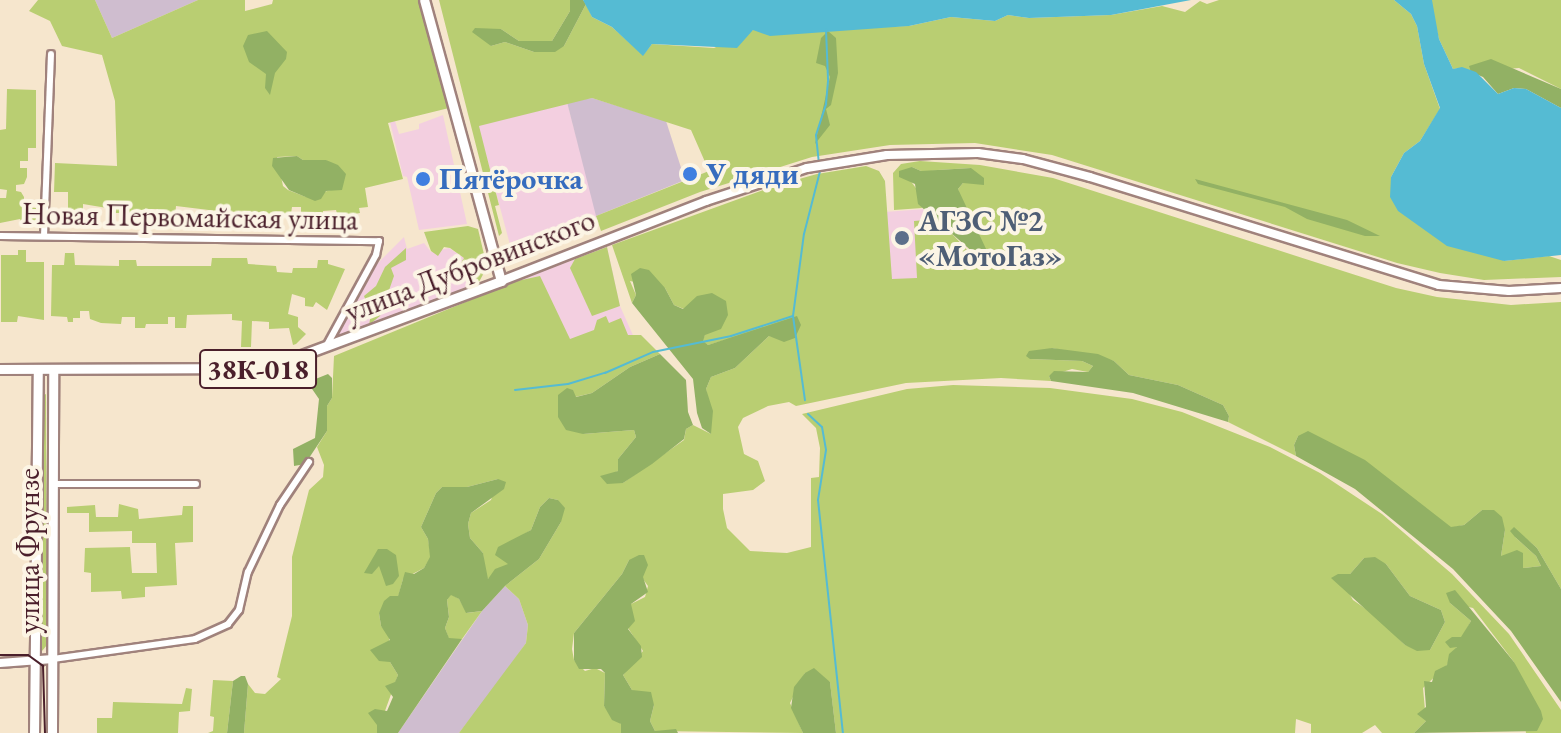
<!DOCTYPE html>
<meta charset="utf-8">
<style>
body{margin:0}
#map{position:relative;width:1561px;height:733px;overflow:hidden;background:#f6e6cd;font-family:"EB Garamond",serif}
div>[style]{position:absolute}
.built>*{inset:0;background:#f3cfe0;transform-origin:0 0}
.industrial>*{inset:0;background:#cfbdcf}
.green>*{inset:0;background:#b9ce72}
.forest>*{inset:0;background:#92b164}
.water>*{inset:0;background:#55bbd3}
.stream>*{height:2px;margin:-1px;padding:0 1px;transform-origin:1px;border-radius:1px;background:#55bbd3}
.roads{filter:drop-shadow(2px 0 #a0827c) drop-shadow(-2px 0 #a0827c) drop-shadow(0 2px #a0827c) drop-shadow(0 -2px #a0827c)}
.minor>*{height:6px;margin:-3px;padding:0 3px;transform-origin:3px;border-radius:3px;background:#fff}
.secondary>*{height:8px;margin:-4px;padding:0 4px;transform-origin:4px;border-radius:4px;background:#fff}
.primary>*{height:9px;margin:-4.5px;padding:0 4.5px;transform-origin:4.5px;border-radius:4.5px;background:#fff}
.tram>*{height:2px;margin:-1px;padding:0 1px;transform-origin:1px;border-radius:1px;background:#4a1f2b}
.dots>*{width:22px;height:22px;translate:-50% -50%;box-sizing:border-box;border:4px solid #fcf5e5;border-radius:50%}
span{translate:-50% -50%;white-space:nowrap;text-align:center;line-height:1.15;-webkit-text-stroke:8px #fcf5e5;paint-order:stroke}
.shield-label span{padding:2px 6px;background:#fcf5e5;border:2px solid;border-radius:6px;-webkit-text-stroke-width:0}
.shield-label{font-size:28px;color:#4a1f2b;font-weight:700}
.shop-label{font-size:30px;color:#366cbe;font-weight:700}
.left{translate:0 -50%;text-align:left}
.street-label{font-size:30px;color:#4a1f2b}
.service-label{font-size:30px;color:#4e5e75;font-weight:700}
</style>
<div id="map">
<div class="built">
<i style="left:567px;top:102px;width:121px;height:92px;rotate:75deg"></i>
<i style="clip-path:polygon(443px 115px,467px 224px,419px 230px,407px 177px,403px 176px,390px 122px,395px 121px,399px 134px,419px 129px,419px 124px)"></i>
<i style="left:926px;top:209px;width:70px;height:56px;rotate:86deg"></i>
<i style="clip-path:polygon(404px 237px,407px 249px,424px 243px,431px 252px,449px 248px,464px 258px,457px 269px,479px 282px,329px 341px,363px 278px)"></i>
<i style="clip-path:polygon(607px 247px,620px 306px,640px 351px,563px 381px,517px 281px)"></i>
</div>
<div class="industrial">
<i style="clip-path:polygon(95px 0,198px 0,112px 38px)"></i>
<i style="clip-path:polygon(592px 98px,666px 121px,685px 180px,596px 216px,567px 102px)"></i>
<i style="clip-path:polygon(505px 586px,519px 599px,528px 625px,526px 643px,496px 686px,459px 733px,398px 733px,482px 611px)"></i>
</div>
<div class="green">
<i style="clip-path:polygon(evenodd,38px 0,95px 0,112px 38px,198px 0,245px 0,245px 11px,272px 4px,273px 0,419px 0,449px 108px,388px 123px,403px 179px,365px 188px,368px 207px,359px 208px,360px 213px,338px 217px,336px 210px,323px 211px,322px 222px,301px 222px,301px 207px,292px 207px,291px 214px,273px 213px,273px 218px,247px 219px,247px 212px,228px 212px,227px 206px,218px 206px,217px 211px,176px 206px,175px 217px,159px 217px,158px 209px,146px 209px,145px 222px,137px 222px,137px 213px,108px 213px,107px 208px,83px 204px,83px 219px,73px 219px,73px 209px,68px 209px,68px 192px,54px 192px,55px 163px,117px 166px,115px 101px,102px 55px,62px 46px,50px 21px,29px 11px,38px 0,297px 156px,303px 160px,326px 160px,338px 188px,306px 197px,288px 190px,283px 186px,277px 157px,297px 156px)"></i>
<i style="clip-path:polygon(439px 0,570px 0,570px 11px,552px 41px,519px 41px,501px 29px,483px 31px,491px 46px,505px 42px,534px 52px,564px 46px,586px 4px,592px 17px,612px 27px,643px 55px,652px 44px,714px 48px,753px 30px,909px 26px,951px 17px,995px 21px,1008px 15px,1029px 18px,1111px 15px,1162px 6px,1185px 12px,1200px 1px,1207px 4px,1219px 0,1394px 0,1411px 14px,1417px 26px,1424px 64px,1440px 109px,1420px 141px,1404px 153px,1391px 177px,1504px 261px,1549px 256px,1561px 260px,1561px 277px,1484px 280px,1440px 273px,1397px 263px,1052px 155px,975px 143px,890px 145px,812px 157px,700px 192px,601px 231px,596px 216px,709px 171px,691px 130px,592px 98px,479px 126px,499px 205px,495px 206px,502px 233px,499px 236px)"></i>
<i style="clip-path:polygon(1432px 0,1561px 0,1561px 89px,1519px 68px,1471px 72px,1462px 68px,1453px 69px,1439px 39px,1432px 11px)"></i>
<i style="clip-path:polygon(7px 89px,36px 90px,36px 148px,28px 148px,28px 161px,20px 161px,20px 168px,27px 168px,27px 177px,24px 184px,16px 185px,16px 191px,21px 192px,24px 197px,24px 207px,36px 208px,36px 223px,27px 225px,21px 225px,20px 219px,0 223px,0 198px,6px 198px,7px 190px,0 189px,0 130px,6px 129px)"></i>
<i style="clip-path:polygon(evenodd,920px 161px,980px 165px,1053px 178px,1396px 288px,1437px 297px,1511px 305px,1561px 302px,1561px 589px,1537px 548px,1529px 541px,1515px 537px,1536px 556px,1541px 566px,1523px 568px,1501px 556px,1505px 530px,1482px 510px,1464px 525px,1451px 528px,1393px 483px,1298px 436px,1294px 445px,1296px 456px,1228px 422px,1229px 416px,1223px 405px,1178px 385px,1129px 375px,1114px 361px,1052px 348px,1030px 359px,1082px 361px,1093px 366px,1088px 372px,1072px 369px,1049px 376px,1051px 381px,1001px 378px,906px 383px,796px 406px,789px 402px,768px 406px,743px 418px,738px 427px,744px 454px,758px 461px,765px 481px,753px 490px,723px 494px,723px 509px,727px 528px,750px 551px,787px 553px,811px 547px,811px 478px,819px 477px,820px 448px,816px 428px,802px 414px,907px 389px,953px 385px,1050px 388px,1132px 399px,1182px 412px,1270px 447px,1320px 473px,1382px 514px,1452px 574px,1509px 634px,1561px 710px,1561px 733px,1526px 733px,1514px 662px,1473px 608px,1450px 603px,1471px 621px,1447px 665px,1423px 688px,1426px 721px,1414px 733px,1382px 733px,1375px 725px,1362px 733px,1311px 733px,1311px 724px,1296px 719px,1295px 733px,836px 733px,830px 682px,805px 673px,790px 703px,803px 733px,655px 731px,650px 721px,654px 705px,632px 690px,623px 675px,643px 651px,628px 628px,631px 604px,645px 597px,648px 586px,629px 560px,622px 574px,574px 633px,572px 649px,574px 660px,585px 671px,595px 668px,605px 673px,604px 706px,621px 724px,621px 733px,459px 733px,526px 643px,528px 625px,519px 599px,505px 586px,539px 559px,561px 522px,558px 500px,549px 498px,540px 507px,531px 530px,508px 544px,509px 564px,488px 579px,484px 574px,483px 553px,470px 538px,468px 524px,471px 513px,491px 500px,498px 479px,467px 487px,442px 487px,436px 493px,421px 527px,428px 539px,431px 557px,424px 568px,403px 579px,398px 597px,379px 613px,381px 626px,389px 634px,390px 662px,398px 675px,377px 733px,244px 733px,248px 684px,255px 693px,265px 694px,281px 679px,277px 677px,292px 616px,292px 557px,309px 490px,323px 477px,324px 465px,317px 447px,327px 431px,327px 406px,332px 398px,334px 356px,517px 281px,540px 276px,570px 339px,594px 330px,597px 320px,606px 316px,609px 323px,621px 318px,628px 335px,641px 335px,660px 354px,630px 367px,592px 393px,575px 397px,583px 434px,634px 430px,636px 437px,618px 459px,618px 471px,610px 475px,623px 483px,684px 440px,686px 429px,693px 425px,711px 434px,706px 389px,711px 377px,735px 368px,769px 336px,795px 338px,756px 331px,708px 345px,702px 341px,705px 335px,684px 309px,674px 305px,665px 288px,630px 281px,636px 295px,632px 303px,612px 245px,774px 186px,817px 174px,866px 166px,879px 171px,885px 181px,892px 279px,917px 278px,914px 221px,938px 219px,970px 253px,958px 189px,963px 183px,973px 183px,971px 168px,921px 171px,912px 167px,910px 180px,918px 191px,922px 208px,894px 210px,893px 173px,901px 164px,920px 161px,1364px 558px,1386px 564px,1410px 596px,1441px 610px,1445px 622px,1430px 650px,1405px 645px,1376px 616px,1353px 600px,1338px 574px,1350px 574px,1364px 558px)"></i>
<i style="clip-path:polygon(468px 226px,478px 229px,487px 267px,479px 282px,457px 269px,464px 258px,450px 248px,444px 247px,438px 256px,431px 251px,424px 232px)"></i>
<i style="clip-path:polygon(607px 247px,620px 306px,592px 316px,570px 268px,575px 259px)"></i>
<i style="clip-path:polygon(406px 248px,406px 260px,391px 268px,394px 276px,380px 316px,369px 325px,371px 314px,364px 296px,376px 286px,385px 267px)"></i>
<i style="clip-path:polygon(18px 250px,26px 250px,26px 262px,44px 262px,44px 320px,18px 316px,17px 322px,1px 322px,1px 255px,18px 255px)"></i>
<i style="clip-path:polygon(65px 253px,74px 253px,75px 265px,119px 266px,119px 260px,136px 260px,137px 266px,211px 266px,212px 258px,247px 258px,248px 264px,276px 266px,277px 272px,292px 273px,293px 268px,317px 268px,318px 260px,328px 260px,328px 264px,345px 269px,327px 310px,316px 302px,313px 307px,305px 306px,305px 298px,292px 294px,288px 314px,298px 317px,298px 327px,306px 334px,296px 344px,293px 345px,289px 328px,269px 329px,269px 322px,252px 321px,251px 347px,241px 347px,242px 321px,232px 320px,232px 314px,187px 315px,186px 328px,175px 328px,175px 317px,168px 317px,168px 324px,146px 324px,145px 328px,135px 328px,135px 317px,122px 317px,121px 324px,101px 323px,90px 319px,89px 311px,80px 311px,80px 318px,73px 318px,73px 322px,68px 322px,67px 317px,51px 316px,52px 265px,64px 265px)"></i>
<i style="clip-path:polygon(46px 394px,47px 645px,42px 651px,42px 396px)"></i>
<i style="clip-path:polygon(119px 504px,138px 509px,139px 519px,182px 515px,183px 506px,193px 506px,193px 542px,175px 543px,177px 585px,145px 587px,145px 597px,122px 599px,121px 591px,91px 592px,91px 573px,84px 572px,85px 548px,130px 547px,132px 573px,157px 573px,156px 543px,132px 543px,132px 531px,89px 532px,89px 513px,67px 513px,67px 507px,95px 505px,96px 517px,118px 517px)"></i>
<i style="clip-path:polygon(451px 594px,459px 599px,467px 613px,482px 611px,462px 639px,449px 639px,445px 628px,449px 617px,447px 600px)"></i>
<i style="clip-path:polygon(213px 680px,233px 681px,227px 733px,208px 733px,213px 731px,214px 717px,210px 716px)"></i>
<i style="clip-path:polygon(186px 688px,192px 689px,190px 711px,179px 712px,178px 733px,97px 733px,97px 718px,112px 718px,113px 702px,182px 704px)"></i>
</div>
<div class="forest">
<i style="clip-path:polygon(570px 0,583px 0,586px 4px,564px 46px,555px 52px,534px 52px,505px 42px,491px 46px,472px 32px,475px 28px,501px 29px,519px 41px,552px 41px,570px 11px)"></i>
<i style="clip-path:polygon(267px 31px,287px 52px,286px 59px,275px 73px,270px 95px,265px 88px,266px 74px,249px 62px,243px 46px,248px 35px)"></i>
<i style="clip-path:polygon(828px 31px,836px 38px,838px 73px,831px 105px,826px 109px,830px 125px,815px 144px,830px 77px,825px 66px,816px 63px,821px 38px)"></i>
<i style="clip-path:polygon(1491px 59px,1561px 89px,1561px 108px,1526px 89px,1514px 88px,1498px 94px,1483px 77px,1471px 72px,1469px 66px)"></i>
<i style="clip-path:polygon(297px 156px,303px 160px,326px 160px,338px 165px,346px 174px,342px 190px,326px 191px,321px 199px,315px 201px,289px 190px,272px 166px,273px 158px)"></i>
<i style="clip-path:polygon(912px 167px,921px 171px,971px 168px,984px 178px,984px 185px,963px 183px,958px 189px,987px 251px,983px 261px,918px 204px,915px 184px,899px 177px,899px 171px)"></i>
<i style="clip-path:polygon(1195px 179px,1347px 220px,1380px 236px,1365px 236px,1307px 219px,1285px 207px,1198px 184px)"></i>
<i style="clip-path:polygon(640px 268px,649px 270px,665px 288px,674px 305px,683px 309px,697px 296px,712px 293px,726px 301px,728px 315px,721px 329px,705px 335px,703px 341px,708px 345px,797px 316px,801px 325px,795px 338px,784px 342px,769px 336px,735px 368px,711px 377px,706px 389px,713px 411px,711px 434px,702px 428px,697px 413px,693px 379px,632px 303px,636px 295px,631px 274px)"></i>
<i style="clip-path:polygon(1052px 348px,1098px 354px,1114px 361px,1129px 375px,1178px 385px,1223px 405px,1229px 416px,1228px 422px,1133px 393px,1051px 381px,1049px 376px,1054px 371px,1088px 372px,1093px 366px,1082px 361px,1030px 359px,1026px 356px,1029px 351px)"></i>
<i style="clip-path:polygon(660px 354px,686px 380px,688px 412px,693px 425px,686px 429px,684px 439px,652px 464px,623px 483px,607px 484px,600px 476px,618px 471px,618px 459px,636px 437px,634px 430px,583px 434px,566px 430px,558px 417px,558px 395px,567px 388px,573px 390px,576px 397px,592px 393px,630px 367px)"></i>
<i style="clip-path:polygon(328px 374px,332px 378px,332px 398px,327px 406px,327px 431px,305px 464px,294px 466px,293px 449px,315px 438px,319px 399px,310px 386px,313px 380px)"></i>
<i style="clip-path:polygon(1308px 431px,1365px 460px,1451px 527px,1464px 525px,1482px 510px,1494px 510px,1502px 517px,1505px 530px,1501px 556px,1517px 550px,1523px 553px,1523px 568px,1541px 566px,1536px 556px,1515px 537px,1510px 531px,1514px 527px,1537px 548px,1561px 589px,1561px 702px,1511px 631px,1453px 569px,1355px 489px,1296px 456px,1294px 445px,1298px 436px)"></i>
<i style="clip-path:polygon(498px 479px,506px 482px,504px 489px,471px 513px,468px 524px,470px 538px,483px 553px,488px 579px,495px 569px,508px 564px,495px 555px,498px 547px,531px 530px,540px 507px,549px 498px,558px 500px,565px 508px,561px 522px,539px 559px,505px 586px,482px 611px,466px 613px,459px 599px,451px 595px,447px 600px,449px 617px,445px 628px,449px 638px,462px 639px,398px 733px,377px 733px,377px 725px,368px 713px,375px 709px,387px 711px,393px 697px,385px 686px,395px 682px,398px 675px,390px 662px,379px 661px,370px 650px,390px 640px,381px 626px,379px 613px,384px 601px,390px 596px,398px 596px,405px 572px,414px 574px,424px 568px,430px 557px,428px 539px,421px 527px,436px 493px,442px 487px,467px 487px)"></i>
<i style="clip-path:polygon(378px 549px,387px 549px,396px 555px,399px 576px,393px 584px,386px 586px,379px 566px,372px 574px,364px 573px)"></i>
<i style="clip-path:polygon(639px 555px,644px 555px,648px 565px,643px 577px,648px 592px,631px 604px,635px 621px,628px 629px,641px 646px,642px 657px,623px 675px,632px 690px,651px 692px,654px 705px,650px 721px,655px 731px,676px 729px,678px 733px,621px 733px,621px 724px,612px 720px,604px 706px,605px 673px,601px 669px,579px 669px,574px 660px,574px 633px,622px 574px,629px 560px)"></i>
<i style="clip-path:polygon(1375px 557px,1386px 564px,1410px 596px,1441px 610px,1445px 622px,1430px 650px,1417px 651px,1405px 645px,1331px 578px,1338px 574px,1350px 574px,1364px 558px)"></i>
<i style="clip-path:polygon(1455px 590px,1514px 662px,1541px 711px,1543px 719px,1537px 731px,1414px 733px,1426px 721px,1417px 714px,1426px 707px,1424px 681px,1432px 682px,1435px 671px,1447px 665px,1449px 654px,1457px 647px,1450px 648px,1445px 642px,1452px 637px,1461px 637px,1471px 621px,1450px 603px,1446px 593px)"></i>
<i style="clip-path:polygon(814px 668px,830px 682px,836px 733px,803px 733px,791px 708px,794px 687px,805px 673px)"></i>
<i style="clip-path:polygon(241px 676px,245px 676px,248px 684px,244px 733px,227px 733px,233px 681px)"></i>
</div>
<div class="water">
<i style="clip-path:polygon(583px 0,1191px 0,1111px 15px,1029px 18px,1008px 15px,995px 21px,951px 17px,909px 26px,770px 36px,753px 30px,737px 48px,652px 44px,643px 56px,612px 27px,592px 17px)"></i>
<i style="clip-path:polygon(1394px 0,1432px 0,1439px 39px,1453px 69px,1462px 67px,1476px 72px,1498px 94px,1514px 88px,1526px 89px,1561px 108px,1561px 255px,1504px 261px,1447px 246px,1398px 211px,1390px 197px,1391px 177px,1404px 153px,1420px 141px,1440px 108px,1424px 64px,1417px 26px,1411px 14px)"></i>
</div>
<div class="stream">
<i style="left:819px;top:164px;width:29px;rotate:-96deg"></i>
<i style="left:816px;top:135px;width:33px;rotate:-72deg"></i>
<i style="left:826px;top:104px;width:25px;rotate:-85deg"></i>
<i style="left:828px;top:79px;width:50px;rotate:-92.3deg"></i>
<i style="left:793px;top:316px;width:85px;rotate:81.9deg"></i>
<i style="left:515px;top:390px;width:53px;rotate:-6.5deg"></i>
<i style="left:568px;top:384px;width:39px;rotate:-17deg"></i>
<i style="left:605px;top:373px;width:52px;rotate:-23.6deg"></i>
<i style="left:653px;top:352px;width:80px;rotate:-11.6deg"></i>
<i style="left:731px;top:336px;width:65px;rotate:-17.9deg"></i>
<i style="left:793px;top:316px;width:83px;rotate:-82.4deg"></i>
<i style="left:804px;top:234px;width:65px;rotate:-75.7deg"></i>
<i style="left:808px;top:414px;width:19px;rotate:43deg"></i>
<i style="left:822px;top:427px;width:23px;rotate:80deg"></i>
<i style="left:826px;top:450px;width:51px;rotate:99.1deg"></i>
<i style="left:818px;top:500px;width:234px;rotate:83.9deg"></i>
</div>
<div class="roads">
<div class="minor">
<i style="left:0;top:236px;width:379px;rotate:0.8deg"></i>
<i style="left:379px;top:241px;width:14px;rotate:102deg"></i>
<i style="left:376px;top:255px;width:102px;rotate:118.6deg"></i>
<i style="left:44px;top:236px;width:182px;rotate:-87.8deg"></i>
<i style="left:52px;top:484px;width:144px"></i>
<i style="left:53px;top:659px;width:143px;rotate:-8deg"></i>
<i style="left:195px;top:639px;width:36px;rotate:-24deg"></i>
<i style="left:228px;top:624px;width:18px;rotate:-52deg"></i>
<i style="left:239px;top:610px;width:39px;rotate:-77deg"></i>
<i style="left:248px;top:572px;width:74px;rotate:-64.5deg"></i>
<i style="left:280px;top:505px;width:52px;rotate:-56deg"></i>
</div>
<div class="secondary">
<i style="left:501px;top:281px;width:220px;rotate:-21.3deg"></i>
<i style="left:706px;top:201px;width:106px;rotate:-18.1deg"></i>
<i style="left:807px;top:168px;width:81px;rotate:-9.2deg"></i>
<i style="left:887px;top:155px;width:91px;rotate:-1.3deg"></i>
<i style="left:978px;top:153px;width:45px;rotate:7.6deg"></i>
<i style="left:1023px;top:159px;width:69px;rotate:15deg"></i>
<i style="left:1090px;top:177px;width:365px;rotate:17.2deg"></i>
<i style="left:1439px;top:285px;width:70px;rotate:4.9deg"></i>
<i style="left:1509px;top:291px;width:52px;rotate:-3.3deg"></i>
<i style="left:0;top:663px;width:53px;rotate:-4.3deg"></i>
</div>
<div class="primary">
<i style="left:0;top:369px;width:267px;rotate:-0.2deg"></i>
<i style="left:267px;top:368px;width:250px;rotate:-20.4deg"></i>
<i style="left:501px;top:281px;width:291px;rotate:-105.3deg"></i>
<i style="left:34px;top:733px;width:364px;rotate:-89.4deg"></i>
<i style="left:52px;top:733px;width:363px;rotate:-89.8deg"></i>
</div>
</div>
<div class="tram">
<i style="left:0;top:655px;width:28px"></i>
<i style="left:28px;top:655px;width:19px;rotate:36deg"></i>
<i style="left:43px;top:666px;width:67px;rotate:88.3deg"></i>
</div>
<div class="dots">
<i style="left:690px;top:174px;background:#3f7fe0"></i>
<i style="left:423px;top:179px;background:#3f7fe0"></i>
<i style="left:902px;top:238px;background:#5c6f8a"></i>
</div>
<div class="shield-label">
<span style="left:258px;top:369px">38К-018</span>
</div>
<div class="shop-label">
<span class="left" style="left:706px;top:174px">У дяди</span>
<span class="left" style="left:439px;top:179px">Пятёрочка</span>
</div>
<div class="street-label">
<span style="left:190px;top:217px;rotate:1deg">Новая Первомайская улица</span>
<span style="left:470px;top:266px;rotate:-21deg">улица Дубровинского</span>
<span style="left:29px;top:551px;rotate:-90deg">улица Фрунзе</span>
</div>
<div class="service-label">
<span class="left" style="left:918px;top:238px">АГЗС №2<br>«МотоГаз»</span>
</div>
</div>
